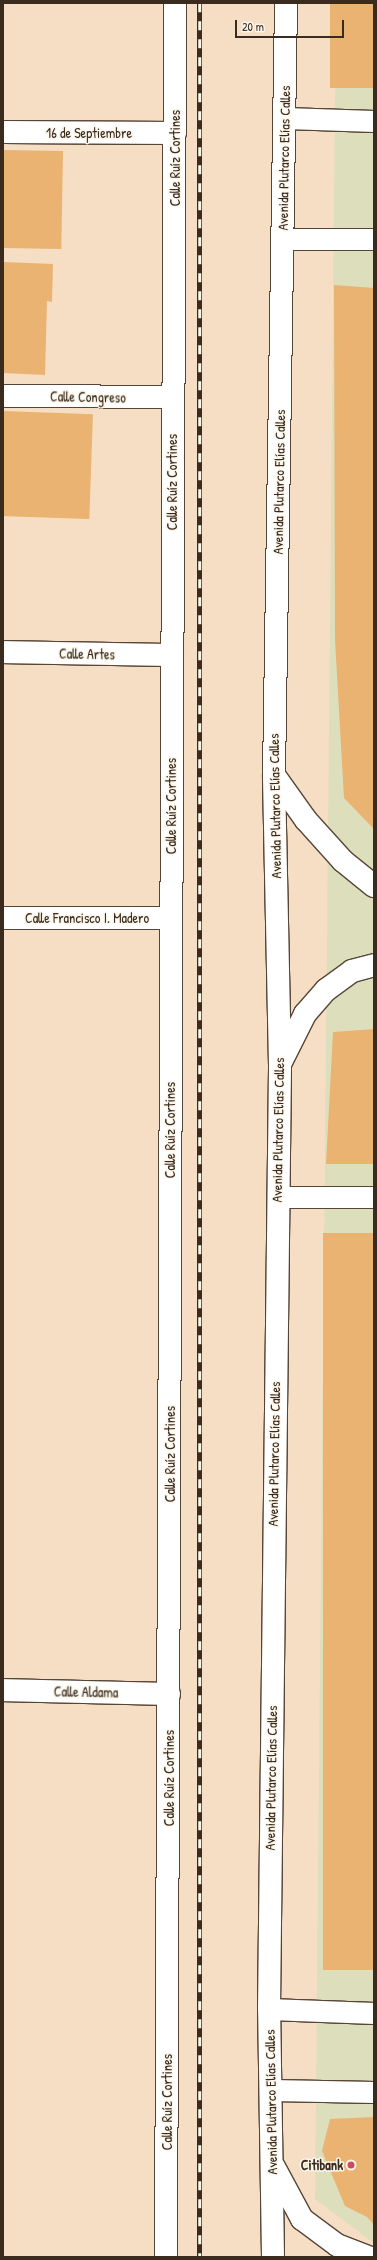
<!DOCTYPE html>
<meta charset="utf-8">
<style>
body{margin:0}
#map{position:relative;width:377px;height:2260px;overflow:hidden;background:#f5dec3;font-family:"Patrick Hand",sans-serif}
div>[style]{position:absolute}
.built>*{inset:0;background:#dcdebc}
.building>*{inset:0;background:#eab371;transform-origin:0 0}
.roads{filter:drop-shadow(1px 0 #574537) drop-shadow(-1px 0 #574537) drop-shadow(0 1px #574537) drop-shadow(0 -1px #574537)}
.service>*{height:21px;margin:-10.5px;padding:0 10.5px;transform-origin:10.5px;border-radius:10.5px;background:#fff}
.minor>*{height:22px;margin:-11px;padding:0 11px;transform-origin:11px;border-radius:11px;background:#fff}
.tertiary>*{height:22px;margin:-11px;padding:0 11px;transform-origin:11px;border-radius:11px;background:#fff}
.trunk>*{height:22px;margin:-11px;padding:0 11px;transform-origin:11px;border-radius:11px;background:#fff}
.rail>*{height:4.5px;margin-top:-2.25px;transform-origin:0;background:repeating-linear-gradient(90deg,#fbf7ec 0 9px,#3b2a1e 0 18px);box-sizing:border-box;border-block:1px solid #3b2a1e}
.dots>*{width:11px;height:11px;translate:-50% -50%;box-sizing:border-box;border:2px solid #fbf7ec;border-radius:50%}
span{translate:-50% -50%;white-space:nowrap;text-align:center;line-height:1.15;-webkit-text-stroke:3px #fbf7ec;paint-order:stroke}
.street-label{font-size:14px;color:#3b2a1e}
.poi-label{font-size:14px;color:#3b2a1e;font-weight:700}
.right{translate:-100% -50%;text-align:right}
.frame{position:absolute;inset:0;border:4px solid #3b2a1e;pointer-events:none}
.scale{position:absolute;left:235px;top:20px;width:109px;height:18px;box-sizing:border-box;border:2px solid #3b2a1e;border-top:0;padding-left:5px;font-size:12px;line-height:14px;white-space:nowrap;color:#3b2a1e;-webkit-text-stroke:3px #fbf7ec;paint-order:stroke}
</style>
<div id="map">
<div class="built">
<i style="clip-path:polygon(336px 3px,374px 3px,374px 2243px,315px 2199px)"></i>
</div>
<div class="building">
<i style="left:330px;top:3px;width:44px;height:85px"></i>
<i style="left:3px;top:150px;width:60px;height:98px;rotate:1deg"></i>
<i style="clip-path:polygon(3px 262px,53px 264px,52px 302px,47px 301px,45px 375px,3px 373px)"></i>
<i style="clip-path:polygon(334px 285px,374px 288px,374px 829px,344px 798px,335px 640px)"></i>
<i style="left:3px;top:411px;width:90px;height:105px;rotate:2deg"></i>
<i style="clip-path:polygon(374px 1029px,374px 1164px,326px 1164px,333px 1032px)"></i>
<i style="left:323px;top:1233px;width:51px;height:737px"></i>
<i style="clip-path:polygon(374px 2117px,374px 2225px,367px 2217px,345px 2206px,322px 2151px,330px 2119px)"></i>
</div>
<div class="roads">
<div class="service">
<i style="left:285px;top:118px;width:89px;rotate:1.9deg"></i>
<i style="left:283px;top:239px;width:91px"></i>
<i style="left:278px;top:1197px;width:96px"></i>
<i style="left:269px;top:2009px;width:105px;rotate:2.2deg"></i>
<i style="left:272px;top:2090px;width:102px;rotate:1.1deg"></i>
</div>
<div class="minor">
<i style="left:3px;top:132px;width:172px;rotate:0.3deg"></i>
<i style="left:3px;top:396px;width:169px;rotate:0.3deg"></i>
<i style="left:3px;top:652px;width:169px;rotate:1deg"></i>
<i style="left:3px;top:918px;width:167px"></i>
<i style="left:3px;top:1690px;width:166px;rotate:1.4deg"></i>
</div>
<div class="tertiary">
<i style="left:166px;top:2257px;width:2254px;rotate:-89.77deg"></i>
</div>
<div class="trunk">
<i style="left:274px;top:775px;width:55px;rotate:54.6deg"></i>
<i style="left:306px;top:820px;width:55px;rotate:47.9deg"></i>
<i style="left:343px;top:861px;width:40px;rotate:39deg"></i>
<i style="left:281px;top:1062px;width:54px;rotate:-63.4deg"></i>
<i style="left:305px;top:1014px;width:32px;rotate:-49deg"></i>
<i style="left:326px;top:990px;width:32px;rotate:-36deg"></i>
<i style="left:352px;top:971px;width:23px;rotate:-15deg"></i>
<i style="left:274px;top:2167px;width:59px;rotate:61.7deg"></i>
<i style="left:302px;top:2219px;width:44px;rotate:36.6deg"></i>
<i style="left:337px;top:2245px;width:34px;rotate:21deg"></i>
<i style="left:273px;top:2257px;width:248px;rotate:-90.9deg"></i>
<i style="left:269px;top:2009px;width:944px;rotate:-89.33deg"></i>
<i style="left:280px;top:1065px;width:290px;rotate:-91.2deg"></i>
<i style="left:274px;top:775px;width:772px;rotate:-89.11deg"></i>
</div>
</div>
<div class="rail">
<i style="left:200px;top:3px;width:2254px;rotate:90deg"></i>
</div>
<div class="dots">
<i style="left:351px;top:2165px;background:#d1495b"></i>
</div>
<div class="street-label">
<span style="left:89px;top:133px">16 de Septiembre</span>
<span style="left:175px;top:158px;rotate:-90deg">Calle Ruíz Cortines</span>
<span style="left:284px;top:158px;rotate:-89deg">Avenida Plutarco Elías Calles</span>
<span style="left:88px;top:397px;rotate:1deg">Calle Congreso</span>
<span style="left:172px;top:482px;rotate:-90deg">Calle Ruíz Cortines</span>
<span style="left:279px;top:482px;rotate:-89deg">Avenida Plutarco Elías Calles</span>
<span style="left:87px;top:654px;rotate:1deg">Calle Artes</span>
<span style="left:171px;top:806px;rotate:-90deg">Calle Ruíz Cortines</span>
<span style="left:275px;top:806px;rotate:-91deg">Avenida Plutarco Elías Calles</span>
<span style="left:87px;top:918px">Calle Francisco I. Madero</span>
<span style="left:170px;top:1130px;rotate:-90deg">Calle Ruíz Cortines</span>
<span style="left:278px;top:1130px;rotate:-89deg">Avenida Plutarco Elías Calles</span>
<span style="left:170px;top:1454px;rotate:-90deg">Calle Ruíz Cortines</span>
<span style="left:274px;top:1454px;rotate:-89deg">Avenida Plutarco Elías Calles</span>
<span style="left:86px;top:1692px;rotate:1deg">Calle Aldama</span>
<span style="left:169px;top:1778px;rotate:-90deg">Calle Ruíz Cortines</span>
<span style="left:271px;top:1778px;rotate:-89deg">Avenida Plutarco Elías Calles</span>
<span style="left:167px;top:2102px;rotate:-90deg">Calle Ruíz Cortines</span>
<span style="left:271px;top:2102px;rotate:-91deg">Avenida Plutarco Elías Calles</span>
</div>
<div class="poi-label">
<span class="right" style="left:343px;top:2165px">Citibank</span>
</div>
<div class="frame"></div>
<div class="scale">20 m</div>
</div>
